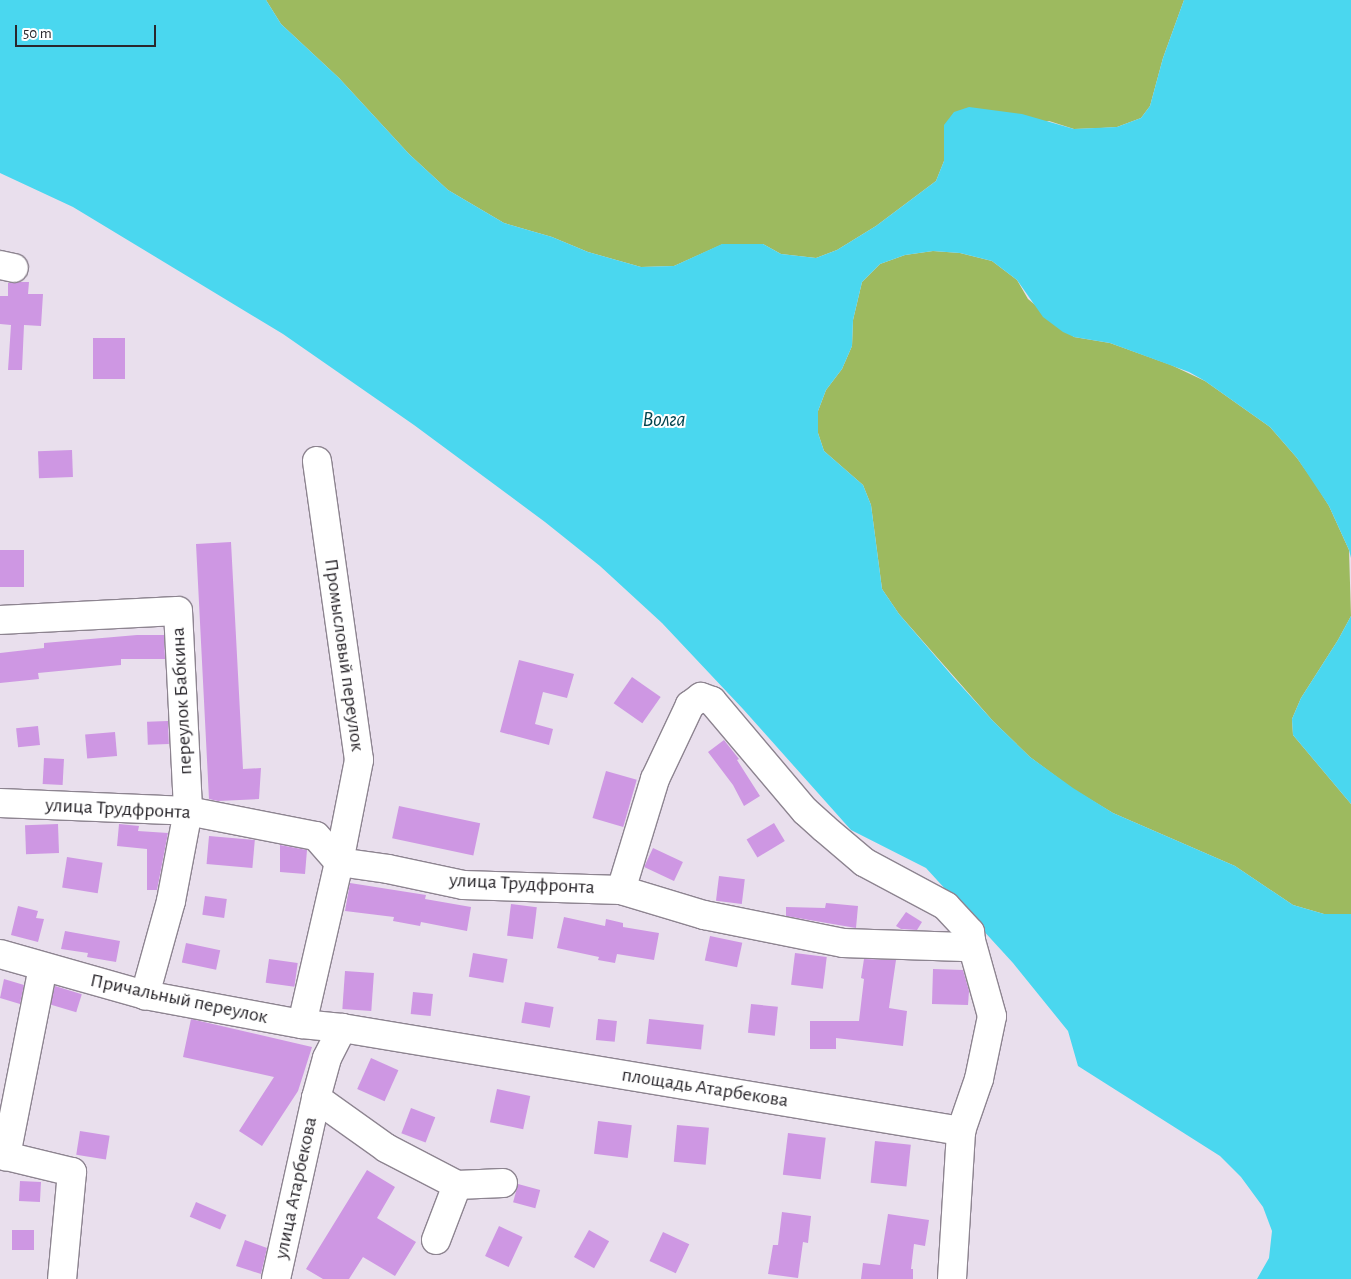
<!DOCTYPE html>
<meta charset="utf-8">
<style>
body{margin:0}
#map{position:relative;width:1351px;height:1279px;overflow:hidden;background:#e9dfed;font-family:"Alegreya Sans",sans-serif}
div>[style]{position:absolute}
.forest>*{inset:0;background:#9dba5f}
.water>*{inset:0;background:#4ad7ef}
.building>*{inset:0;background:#ce97e3;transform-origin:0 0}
.roads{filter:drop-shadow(1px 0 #8d8490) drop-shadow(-1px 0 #8d8490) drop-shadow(0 1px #8d8490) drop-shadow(0 -1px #8d8490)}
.minor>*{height:28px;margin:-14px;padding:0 14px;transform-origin:14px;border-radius:14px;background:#fff}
span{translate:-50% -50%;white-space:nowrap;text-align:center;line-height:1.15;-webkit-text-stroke:4px #fff;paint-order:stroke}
.street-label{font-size:20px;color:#2a272c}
.water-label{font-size:21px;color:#03454f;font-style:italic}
.scale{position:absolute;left:15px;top:25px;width:141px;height:22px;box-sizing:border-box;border:2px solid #2a272c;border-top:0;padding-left:6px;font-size:15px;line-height:18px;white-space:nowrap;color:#2a272c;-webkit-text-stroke:4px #fff;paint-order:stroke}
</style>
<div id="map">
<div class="forest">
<i style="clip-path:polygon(266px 0,1184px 0,1163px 58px,1150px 106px,1141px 118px,1117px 127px,1101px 128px,1074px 129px,1049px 121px,944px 144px,944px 161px,936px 181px,876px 226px,837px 250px,816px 258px,781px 254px,763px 244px,723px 244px,674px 266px,641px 267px,588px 252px,552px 237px,504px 223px,448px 190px,409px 154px,339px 78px,281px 24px)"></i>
<i style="clip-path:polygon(933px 251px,960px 253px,992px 261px,1017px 280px,1028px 299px,1074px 337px,1110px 343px,1171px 365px,1205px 381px,1270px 427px,1297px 458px,1314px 482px,1329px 506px,1349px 550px,1351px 616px,1338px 640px,1301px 698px,1292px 719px,1293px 735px,1351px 804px,1351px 914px,1324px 914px,1293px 905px,1235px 866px,1113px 813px,1073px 789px,1030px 757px,993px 721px,899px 614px,882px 589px,871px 505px,863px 485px,824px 451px,818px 433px,818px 411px,826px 390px,842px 369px,852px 346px,853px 320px,862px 282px,880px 264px,905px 255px)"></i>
</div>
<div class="water">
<i style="clip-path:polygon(0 0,266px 0,281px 24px,339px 78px,409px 154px,448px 190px,504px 223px,552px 237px,588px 252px,641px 267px,674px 266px,722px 244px,763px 244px,781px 254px,816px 258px,837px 250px,876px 226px,936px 181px,944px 161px,944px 125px,954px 112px,969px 107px,1022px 114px,1074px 129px,1117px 127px,1141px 118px,1150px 106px,1163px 58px,1184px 0,1351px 0,1351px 558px,1349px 550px,1329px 506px,1297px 458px,1270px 427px,1205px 381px,1189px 372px,1110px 343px,1074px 337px,1063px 332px,1043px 317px,1017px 280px,992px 261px,960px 253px,933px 251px,905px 255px,880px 264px,862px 282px,853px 320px,852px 346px,842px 369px,826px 390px,818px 411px,818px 433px,824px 451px,863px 485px,871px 505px,882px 589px,899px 614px,954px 678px,993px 721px,1030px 757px,1073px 788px,1113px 813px,1235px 866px,1293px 905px,1324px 914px,1351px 914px,1351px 1279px,1257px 1279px,1269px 1258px,1272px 1231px,1263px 1207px,1241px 1177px,1220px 1156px,1078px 1066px,1068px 1031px,1013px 963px,926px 868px,851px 830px,743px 709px,662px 623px,600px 566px,545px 522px,414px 425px,283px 334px,73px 207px,0 173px)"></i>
<i style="clip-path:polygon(1351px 616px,1351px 804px,1293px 735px,1292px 719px,1301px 698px,1338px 640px)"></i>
</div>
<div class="building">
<i style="clip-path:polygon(20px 282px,29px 282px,28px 294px,43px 294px,41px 326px,24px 325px,22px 370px,8px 370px,11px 325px,0 324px,0 296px,8px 296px,8px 283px)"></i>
<i style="left:93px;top:338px;width:32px;height:41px"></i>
<i style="left:72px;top:450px;width:27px;height:34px;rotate:88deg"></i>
<i style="clip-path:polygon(231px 542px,243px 769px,261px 768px,259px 799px,218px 801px,209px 799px,196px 544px)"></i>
<i style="left:0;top:550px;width:24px;height:37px"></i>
<i style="clip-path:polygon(137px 635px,164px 635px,165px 659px,121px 659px,121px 665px,38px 673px,39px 679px,0 683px,0 653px,44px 648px,44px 643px)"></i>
<i style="clip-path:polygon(519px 660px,574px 674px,567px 698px,543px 692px,535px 724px,553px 729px,549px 745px,500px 732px)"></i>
<i style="left:632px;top:677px;width:35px;height:32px;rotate:35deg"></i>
<i style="left:168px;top:721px;width:23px;height:21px;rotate:88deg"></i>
<i style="left:38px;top:726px;width:19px;height:22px;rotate:84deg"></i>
<i style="left:115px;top:732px;width:24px;height:30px;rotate:85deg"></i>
<i style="clip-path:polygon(724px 740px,739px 759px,737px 760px,760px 796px,744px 806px,733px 785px,708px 752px)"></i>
<i style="left:44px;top:758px;width:20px;height:26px;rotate:3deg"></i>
<i style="left:606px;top:771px;width:32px;height:49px;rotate:16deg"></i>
<i style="left:399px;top:806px;width:83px;height:33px;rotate:12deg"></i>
<i style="left:774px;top:823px;width:21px;height:32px;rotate:59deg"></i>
<i style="left:58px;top:824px;width:29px;height:33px;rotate:88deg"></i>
<i style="clip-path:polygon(119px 824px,139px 826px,138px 831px,168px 833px,157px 890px,147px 890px,147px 849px,117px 846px)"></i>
<i style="left:209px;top:836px;width:46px;height:28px;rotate:5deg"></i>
<i style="clip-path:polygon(280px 845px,307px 850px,305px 874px,280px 872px)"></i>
<i style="left:653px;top:848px;width:33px;height:21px;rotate:25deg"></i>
<i style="left:67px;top:857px;width:36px;height:31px;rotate:9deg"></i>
<i style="left:719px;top:876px;width:26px;height:25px;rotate:7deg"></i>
<i style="clip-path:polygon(350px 883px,426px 895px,425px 899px,471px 907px,467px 931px,421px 922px,420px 926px,393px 921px,394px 917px,345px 911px)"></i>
<i style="left:205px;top:896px;width:22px;height:19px;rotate:8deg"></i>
<i style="clip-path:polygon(826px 903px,858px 906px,856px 928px,786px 916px,786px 907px,825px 908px)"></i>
<i style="left:511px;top:904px;width:26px;height:32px;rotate:7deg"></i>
<i style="clip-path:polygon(18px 906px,38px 911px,36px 918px,44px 919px,38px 942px,11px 935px)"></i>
<i style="clip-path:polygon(906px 912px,922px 922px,917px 930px,901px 929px,896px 926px)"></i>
<i style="clip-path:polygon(564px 917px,605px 926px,606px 919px,623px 923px,623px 927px,659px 933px,654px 960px,617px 954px,615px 963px,598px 960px,599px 957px,557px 948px)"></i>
<i style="clip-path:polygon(65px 931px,120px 941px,116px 962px,87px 957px,88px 953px,61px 949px)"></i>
<i style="left:710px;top:936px;width:33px;height:25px;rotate:12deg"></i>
<i style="left:186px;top:943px;width:35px;height:20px;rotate:12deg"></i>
<i style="left:473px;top:953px;width:35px;height:24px;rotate:10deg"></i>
<i style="left:795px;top:953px;width:32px;height:32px;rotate:7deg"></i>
<i style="left:269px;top:959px;width:29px;height:24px;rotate:8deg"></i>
<i style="clip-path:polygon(864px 959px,896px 960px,889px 1008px,907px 1011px,903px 1046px,836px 1038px,836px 1049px,810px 1049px,810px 1021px,859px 1021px,864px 979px,861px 978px)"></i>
<i style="clip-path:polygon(933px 969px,963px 970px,969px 991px,968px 1005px,932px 1004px)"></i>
<i style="left:345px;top:971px;width:29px;height:38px;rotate:4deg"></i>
<i style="clip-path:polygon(4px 979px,24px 985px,20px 1004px,0 998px)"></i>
<i style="left:55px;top:986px;width:28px;height:19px;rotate:17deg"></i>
<i style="left:413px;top:992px;width:20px;height:22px;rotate:6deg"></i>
<i style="left:525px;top:1002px;width:29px;height:21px;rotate:10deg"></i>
<i style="left:751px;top:1004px;width:27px;height:29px;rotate:6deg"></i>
<i style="clip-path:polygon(191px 1019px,312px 1047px,298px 1091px,262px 1146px,239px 1131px,274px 1077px,183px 1057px)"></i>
<i style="left:598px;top:1019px;width:19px;height:21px;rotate:6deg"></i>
<i style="left:649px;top:1019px;width:55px;height:25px;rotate:6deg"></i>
<i style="left:371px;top:1058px;width:30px;height:34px;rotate:24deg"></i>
<i style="left:497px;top:1089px;width:34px;height:34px;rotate:12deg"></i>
<i style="left:411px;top:1108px;width:26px;height:27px;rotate:21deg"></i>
<i style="left:598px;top:1121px;width:34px;height:33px;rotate:7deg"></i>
<i style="left:677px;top:1125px;width:32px;height:37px;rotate:5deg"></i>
<i style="left:80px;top:1131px;width:30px;height:24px;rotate:9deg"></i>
<i style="left:788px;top:1133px;width:38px;height:42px;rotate:7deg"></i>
<i style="left:875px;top:1141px;width:36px;height:42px;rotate:6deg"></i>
<i style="clip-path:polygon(367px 1170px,395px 1187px,377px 1218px,416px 1242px,395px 1276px,363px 1257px,349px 1279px,323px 1279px,306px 1269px)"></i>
<i style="left:20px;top:1181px;width:21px;height:20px;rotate:3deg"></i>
<i style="left:518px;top:1184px;width:23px;height:19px;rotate:15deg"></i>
<i style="left:196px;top:1202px;width:33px;height:16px;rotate:23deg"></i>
<i style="clip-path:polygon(782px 1212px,811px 1216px,808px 1243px,803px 1242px,798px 1278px,768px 1274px,773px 1245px,778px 1245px)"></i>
<i style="clip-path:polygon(888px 1214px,929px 1220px,925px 1246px,914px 1244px,911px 1269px,913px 1269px,913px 1279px,861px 1279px,863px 1263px,880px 1265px)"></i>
<i style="left:499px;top:1226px;width:26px;height:33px;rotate:25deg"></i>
<i style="left:12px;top:1230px;width:22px;height:20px"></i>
<i style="left:589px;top:1230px;width:23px;height:31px;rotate:29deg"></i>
<i style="left:663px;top:1232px;width:29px;height:32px;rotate:25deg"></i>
<i style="clip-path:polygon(245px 1240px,267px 1248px,261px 1274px,236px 1266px)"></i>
</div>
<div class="roads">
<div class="minor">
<i style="left:0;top:265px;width:14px;rotate:12deg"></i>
<i style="left:0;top:620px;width:178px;rotate:-2.9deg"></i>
<i style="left:178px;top:611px;width:200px;rotate:87.1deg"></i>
<i style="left:188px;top:811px;width:92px;rotate:100.7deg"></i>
<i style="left:171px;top:901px;width:98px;rotate:105.5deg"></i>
<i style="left:0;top:803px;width:188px;rotate:2.4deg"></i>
<i style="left:188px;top:811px;width:130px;rotate:11.1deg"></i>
<i style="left:316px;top:836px;width:35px;rotate:49deg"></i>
<i style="left:339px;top:862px;width:49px;rotate:8.1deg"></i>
<i style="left:388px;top:869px;width:77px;rotate:12deg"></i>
<i style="left:463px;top:885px;width:158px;rotate:1.8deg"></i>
<i style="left:621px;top:890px;width:87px;rotate:16.8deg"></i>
<i style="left:704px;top:915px;width:142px;rotate:11.4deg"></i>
<i style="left:843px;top:943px;width:121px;rotate:1.9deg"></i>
<i style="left:964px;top:947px;width:9px;rotate:-41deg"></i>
<i style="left:971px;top:941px;width:9px;rotate:-96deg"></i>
<i style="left:970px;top:932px;width:35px;rotate:-133deg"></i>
<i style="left:946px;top:906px;width:93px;rotate:-151.8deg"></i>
<i style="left:864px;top:862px;width:52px;rotate:-139.6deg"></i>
<i style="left:824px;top:828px;width:25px;rotate:-138deg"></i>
<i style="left:805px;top:811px;width:144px;rotate:-130.2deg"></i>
<i style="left:712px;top:701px;width:12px;rotate:-160deg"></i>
<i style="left:701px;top:697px;width:14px;rotate:144deg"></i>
<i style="left:690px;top:705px;width:82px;rotate:115.3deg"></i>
<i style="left:655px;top:779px;width:116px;rotate:107deg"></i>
<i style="left:0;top:954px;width:151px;rotate:15.8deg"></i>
<i style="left:145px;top:995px;width:160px;rotate:10.5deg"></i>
<i style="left:302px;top:1024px;width:40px;rotate:5.7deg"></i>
<i style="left:342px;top:1028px;width:628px;rotate:9.45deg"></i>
<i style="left:43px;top:967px;width:193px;rotate:101.1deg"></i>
<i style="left:6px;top:1156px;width:68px;rotate:13.6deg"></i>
<i style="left:72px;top:1172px;width:107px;rotate:95.3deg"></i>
<i style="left:302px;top:1024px;width:166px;rotate:-77.1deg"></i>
<i style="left:339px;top:862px;width:104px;rotate:-78.9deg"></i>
<i style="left:359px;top:760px;width:302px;rotate:-98deg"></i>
<i style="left:316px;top:1098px;width:86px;rotate:35.5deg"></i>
<i style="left:386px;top:1148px;width:80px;rotate:27.5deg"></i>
<i style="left:457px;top:1185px;width:46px;rotate:-2.5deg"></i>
<i style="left:436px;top:1240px;width:59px;rotate:-69.1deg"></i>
<i style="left:276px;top:1279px;width:185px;rotate:-77.5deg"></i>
<i style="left:316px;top:1098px;width:41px;rotate:-74.6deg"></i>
<i style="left:327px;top:1058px;width:34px;rotate:-63deg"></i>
<i style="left:952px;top:1279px;width:148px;rotate:-86.5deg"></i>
<i style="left:961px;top:1131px;width:55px;rotate:-70.9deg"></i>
<i style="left:979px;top:1079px;width:64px;rotate:-78.3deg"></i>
<i style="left:992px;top:1016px;width:78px;rotate:-105.6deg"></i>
</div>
</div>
<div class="street-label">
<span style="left:344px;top:655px;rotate:82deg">Промысловый переулок</span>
<span style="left:182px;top:701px;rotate:-93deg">переулок Бабкина</span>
<span style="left:118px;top:809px;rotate:3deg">улица Трудфронта</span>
<span style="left:522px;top:884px;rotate:3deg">улица Трудфронта</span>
<span style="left:179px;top:999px;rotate:12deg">Причальный переулок</span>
<span style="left:705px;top:1088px;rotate:9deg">площадь Атарбекова</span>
<span style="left:296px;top:1188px;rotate:-78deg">улица Атарбекова</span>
</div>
<div class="water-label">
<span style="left:664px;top:420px">Волга</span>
</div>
<div class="scale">50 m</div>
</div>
